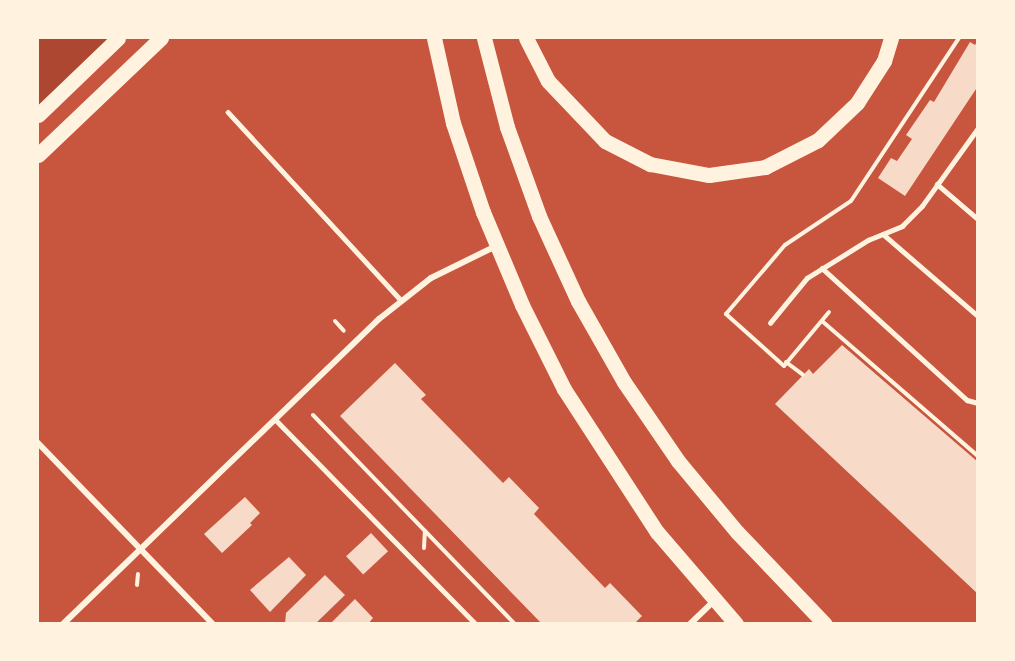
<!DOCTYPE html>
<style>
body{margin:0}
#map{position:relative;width:1015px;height:661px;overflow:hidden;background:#c8553d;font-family:Poppins,sans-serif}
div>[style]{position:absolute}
.green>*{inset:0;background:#ae4732}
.building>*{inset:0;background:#f7dbc8;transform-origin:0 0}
.path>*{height:4px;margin:-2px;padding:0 2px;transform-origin:2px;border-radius:2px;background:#fff3e0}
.service>*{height:4.5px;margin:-2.25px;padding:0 2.25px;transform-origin:2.25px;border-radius:2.25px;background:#fff3e0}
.minor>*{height:6px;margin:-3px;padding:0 3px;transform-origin:3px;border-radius:3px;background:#fff3e0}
.primary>*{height:15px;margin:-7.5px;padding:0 7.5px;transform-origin:7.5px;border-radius:7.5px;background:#fff3e0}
span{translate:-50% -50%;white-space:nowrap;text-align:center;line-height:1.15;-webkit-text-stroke:4.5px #fff3e0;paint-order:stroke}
.frame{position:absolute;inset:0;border:39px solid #fff3e0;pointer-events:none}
</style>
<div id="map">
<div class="green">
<i style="clip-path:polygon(38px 38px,118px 38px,38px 115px)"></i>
</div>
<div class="building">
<i style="clip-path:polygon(978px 40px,978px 86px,905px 196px,878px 178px,891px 158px,897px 161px,912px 139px,906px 135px,930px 100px,934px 102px,970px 42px,975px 45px)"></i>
<i style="clip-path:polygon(842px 345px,978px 462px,978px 594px,775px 404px,809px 369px,813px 374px)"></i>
<i style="clip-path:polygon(395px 363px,426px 395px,421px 399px,503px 483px,509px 477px,539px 508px,534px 514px,605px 588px,610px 583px,642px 616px,634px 624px,542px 624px,340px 416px)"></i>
<i style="clip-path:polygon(245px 497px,260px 513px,250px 523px,252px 525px,222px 553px,204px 534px)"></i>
<i style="left:371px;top:533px;width:25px;height:34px;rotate:47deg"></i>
<i style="clip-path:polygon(289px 557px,306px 575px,270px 612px,250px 590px)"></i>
<i style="clip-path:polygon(325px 575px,345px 595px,315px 624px,285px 624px,286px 613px)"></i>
<i style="clip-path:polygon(355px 599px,373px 618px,368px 624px,330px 624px)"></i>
</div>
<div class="path">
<i style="left:829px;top:312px;width:70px;rotate:129.8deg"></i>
<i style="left:784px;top:366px;width:78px;rotate:-138.1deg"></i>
<i style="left:726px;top:314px;width:91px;rotate:-49.5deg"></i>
<i style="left:785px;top:245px;width:79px;rotate:-33.7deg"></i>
<i style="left:851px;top:201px;width:196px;rotate:-56.5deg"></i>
<i style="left:335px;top:321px;width:13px;rotate:48deg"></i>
<i style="left:822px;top:321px;width:206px;rotate:40.9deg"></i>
<i style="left:786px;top:362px;width:21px;rotate:37deg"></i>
<i style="left:313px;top:415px;width:291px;rotate:46deg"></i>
<i style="left:424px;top:548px;width:17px;rotate:-87deg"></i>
<i style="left:137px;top:585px;width:11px;rotate:-85deg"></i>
</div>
<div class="service">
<i style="left:228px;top:112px;width:255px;rotate:47.4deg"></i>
<i style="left:937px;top:184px;width:54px;rotate:40.5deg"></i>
<i style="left:883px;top:234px;width:125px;rotate:40.8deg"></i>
<i style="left:822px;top:268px;width:196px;rotate:42.3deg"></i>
<i style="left:967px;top:400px;width:11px;rotate:15deg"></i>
<i style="left:770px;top:323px;width:58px;rotate:-50.6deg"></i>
<i style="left:807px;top:278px;width:72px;rotate:-31.9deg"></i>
<i style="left:868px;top:240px;width:37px;rotate:-22deg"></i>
<i style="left:902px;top:226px;width:28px;rotate:-45deg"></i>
<i style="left:922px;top:206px;width:96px;rotate:-54.3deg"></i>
<i style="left:275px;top:419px;width:287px;rotate:45.6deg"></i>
</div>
<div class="minor">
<i style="left:38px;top:443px;width:252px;rotate:46deg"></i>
<i style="left:63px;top:624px;width:439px;rotate:-44deg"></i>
<i style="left:379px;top:319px;width:66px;rotate:-38.3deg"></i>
<i style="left:431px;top:278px;width:72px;rotate:-26.2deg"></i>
<i style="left:690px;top:624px;width:33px;rotate:-44deg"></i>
</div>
<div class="primary">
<i style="left:434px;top:38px;width:87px;rotate:77.4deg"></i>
<i style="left:453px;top:123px;width:94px;rotate:71.4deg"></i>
<i style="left:483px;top:212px;width:101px;rotate:67.2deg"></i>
<i style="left:522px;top:305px;width:94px;rotate:63.4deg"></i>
<i style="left:564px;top:389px;width:171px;rotate:57deg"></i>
<i style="left:657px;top:532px;width:121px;rotate:49.3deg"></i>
<i style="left:484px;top:38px;width:92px;rotate:75.5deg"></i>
<i style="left:507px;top:127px;width:95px;rotate:70.2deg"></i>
<i style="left:539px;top:216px;width:94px;rotate:65.4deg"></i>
<i style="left:578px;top:301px;width:93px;rotate:60.4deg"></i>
<i style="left:624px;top:382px;width:96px;rotate:55.6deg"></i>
<i style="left:678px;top:461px;width:92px;rotate:50.3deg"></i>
<i style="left:737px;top:532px;width:127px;rotate:46.3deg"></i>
<i style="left:526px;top:38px;width:48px;rotate:62.9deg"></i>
<i style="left:548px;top:81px;width:83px;rotate:46.5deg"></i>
<i style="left:605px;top:141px;width:51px;rotate:27.1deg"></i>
<i style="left:650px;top:164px;width:60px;rotate:10.6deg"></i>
<i style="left:709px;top:175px;width:57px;rotate:-8.1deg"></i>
<i style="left:765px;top:167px;width:59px;rotate:-27deg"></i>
<i style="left:818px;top:140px;width:54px;rotate:-43.5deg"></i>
<i style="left:857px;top:103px;width:50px;rotate:-57.3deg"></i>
<i style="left:884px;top:61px;width:24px;rotate:-73deg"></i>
<i style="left:38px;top:115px;width:111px;rotate:-43.9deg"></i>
<i style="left:38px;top:155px;width:170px;rotate:-43.6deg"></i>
</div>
<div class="frame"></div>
</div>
